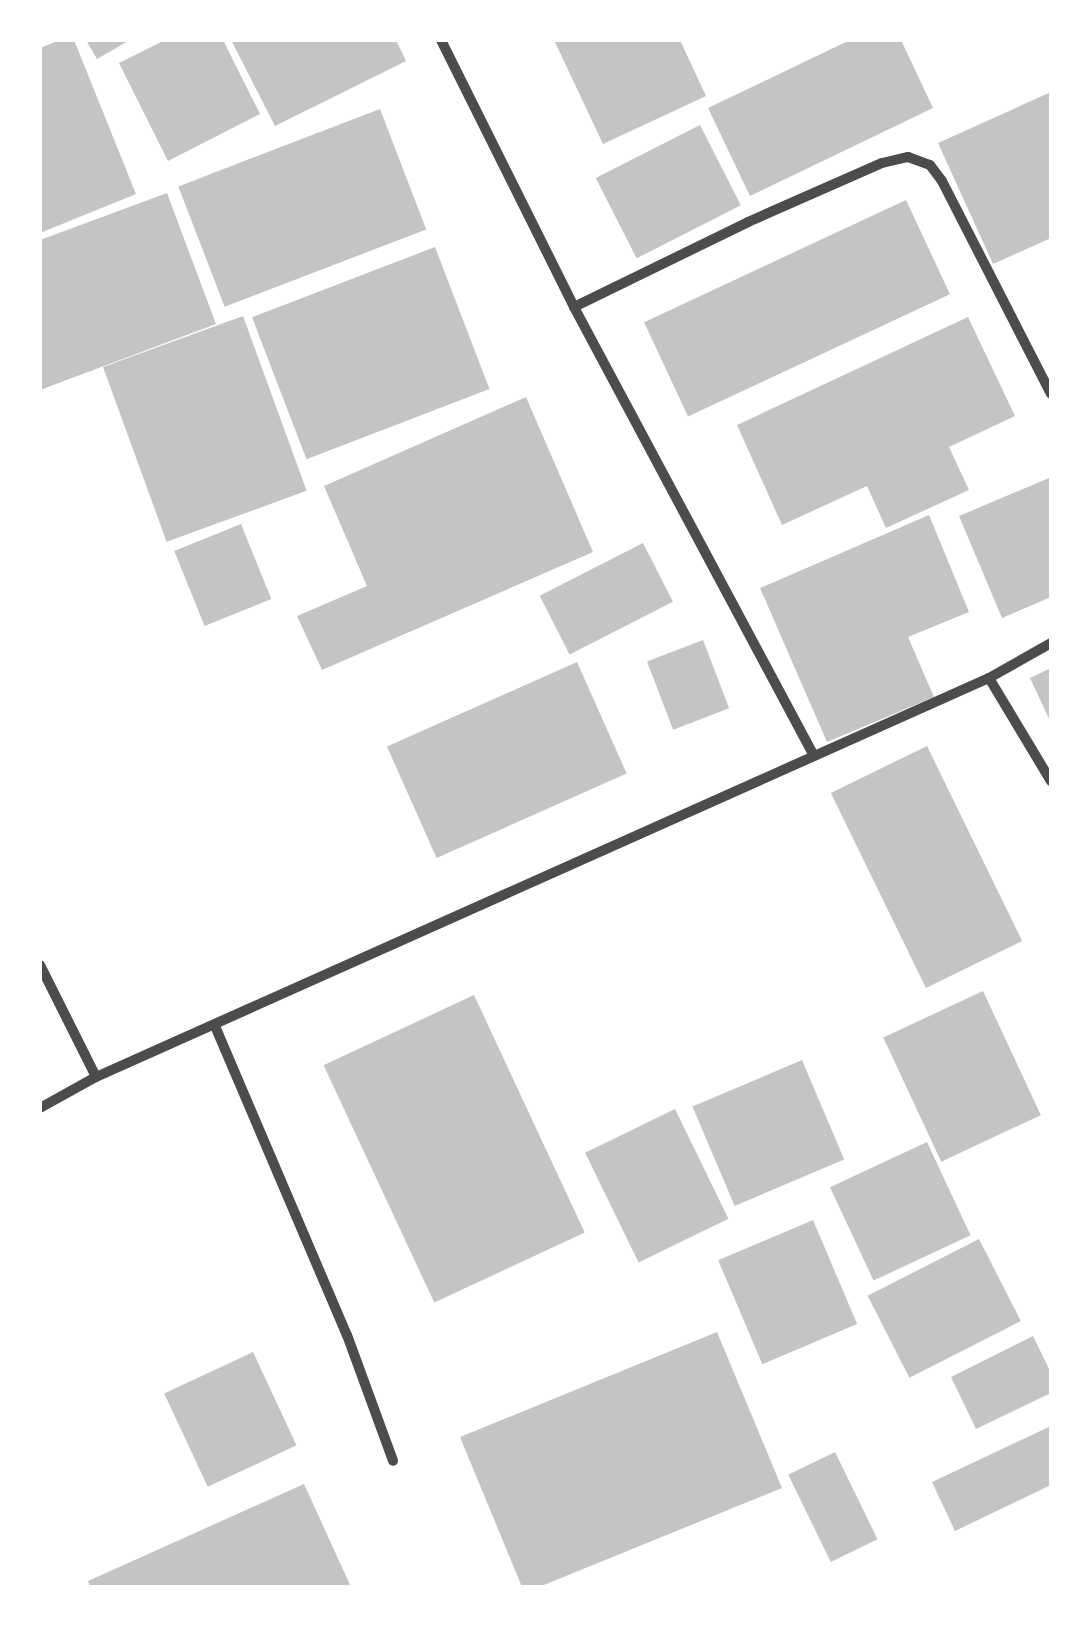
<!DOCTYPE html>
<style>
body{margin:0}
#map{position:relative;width:1091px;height:1627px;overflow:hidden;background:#fff;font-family:"Work Sans",sans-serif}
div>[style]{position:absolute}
.building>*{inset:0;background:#c4c4c4;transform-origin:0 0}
.minor>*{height:10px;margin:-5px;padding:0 5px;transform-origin:5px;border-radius:5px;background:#4c4c4c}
span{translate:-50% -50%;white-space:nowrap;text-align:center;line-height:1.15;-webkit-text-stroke:8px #fff;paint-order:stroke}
.frame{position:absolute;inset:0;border:42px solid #fff;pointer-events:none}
</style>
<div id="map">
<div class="building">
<i style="clip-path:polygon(60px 40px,74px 40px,136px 194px,40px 233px,40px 48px)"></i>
<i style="clip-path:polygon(86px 40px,130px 40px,97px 59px)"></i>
<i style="clip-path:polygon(165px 40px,223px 40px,260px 114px,168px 161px,119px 63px)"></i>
<i style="clip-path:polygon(231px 40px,396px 40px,406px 61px,275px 126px)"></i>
<i style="clip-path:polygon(554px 40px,680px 40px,706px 96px,603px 144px)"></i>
<i style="clip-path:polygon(850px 40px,901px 40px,933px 108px,750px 196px,708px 108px)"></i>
<i style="clip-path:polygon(1051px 92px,1051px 238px,993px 264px,938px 143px)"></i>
<i style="left:380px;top:109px;width:129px;height:216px;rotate:69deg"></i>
<i style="left:700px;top:125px;width:90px;height:117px;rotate:63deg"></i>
<i style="clip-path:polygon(167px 193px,216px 324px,40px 390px,40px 240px)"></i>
<i style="left:906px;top:200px;width:104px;height:289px;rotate:65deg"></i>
<i style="left:435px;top:247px;width:152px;height:196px;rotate:69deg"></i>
<i style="left:243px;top:316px;width:186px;height:149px;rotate:70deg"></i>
<i style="clip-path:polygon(968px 317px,1015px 416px,949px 447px,969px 490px,886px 528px,867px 486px,782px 525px,737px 425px)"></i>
<i style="clip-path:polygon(526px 397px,593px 552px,322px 670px,297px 616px,367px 586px,324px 486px)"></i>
<i style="clip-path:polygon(1049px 478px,1051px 597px,1002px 618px,959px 516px)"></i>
<i style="clip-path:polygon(929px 515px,969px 612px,908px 637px,934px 697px,827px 742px,760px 588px)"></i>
<i style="left:241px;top:524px;width:81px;height:72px;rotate:68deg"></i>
<i style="left:643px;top:543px;width:66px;height:116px;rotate:63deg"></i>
<i style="left:703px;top:640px;width:73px;height:60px;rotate:69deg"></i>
<i style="left:577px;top:662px;width:122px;height:208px;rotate:66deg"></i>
<i style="clip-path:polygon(1051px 668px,1051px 723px,1030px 678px)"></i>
<i style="left:927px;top:746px;width:217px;height:107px;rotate:64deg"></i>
<i style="left:983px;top:991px;width:137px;height:110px;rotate:65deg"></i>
<i style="left:474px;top:995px;width:262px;height:166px;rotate:65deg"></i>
<i style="left:802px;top:1060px;width:108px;height:119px;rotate:67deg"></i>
<i style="left:675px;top:1109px;width:122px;height:100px;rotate:64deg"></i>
<i style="left:927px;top:1142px;width:103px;height:107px;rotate:65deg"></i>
<i style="left:813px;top:1220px;width:113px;height:103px;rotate:67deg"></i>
<i style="left:979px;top:1239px;width:92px;height:125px;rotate:63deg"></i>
<i style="clip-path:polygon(717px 1332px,782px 1488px,539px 1587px,522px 1587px,460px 1437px)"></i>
<i style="clip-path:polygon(1033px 1336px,1051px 1373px,1051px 1393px,976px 1429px,951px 1377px)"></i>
<i style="left:253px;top:1352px;width:103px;height:98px;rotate:65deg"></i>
<i style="clip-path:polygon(1051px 1426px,1051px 1485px,955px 1531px,932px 1482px)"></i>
<i style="left:835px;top:1452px;width:97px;height:52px;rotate:64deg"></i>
<i style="clip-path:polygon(304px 1484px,351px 1587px,90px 1587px,88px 1581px)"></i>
</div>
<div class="minor">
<i style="left:441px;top:40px;width:298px;rotate:63.5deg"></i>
<i style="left:574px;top:307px;width:509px;rotate:61.87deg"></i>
<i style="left:574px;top:307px;width:194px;rotate:-26deg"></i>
<i style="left:748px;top:222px;width:146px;rotate:-23.8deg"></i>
<i style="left:882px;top:163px;width:27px;rotate:-13deg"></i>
<i style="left:908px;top:157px;width:23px;rotate:20deg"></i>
<i style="left:930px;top:165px;width:20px;rotate:53deg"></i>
<i style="left:942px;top:181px;width:239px;rotate:62.9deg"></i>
<i style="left:989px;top:678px;width:120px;rotate:59deg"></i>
<i style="left:40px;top:965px;width:125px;rotate:63.4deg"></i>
<i style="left:215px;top:1026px;width:336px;rotate:66.9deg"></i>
<i style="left:347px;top:1335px;width:134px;rotate:69.9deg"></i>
<i style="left:40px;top:1108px;width:64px;rotate:-29deg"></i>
<i style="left:96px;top:1077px;width:978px;rotate:-24.08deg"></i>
<i style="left:989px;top:678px;width:71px;rotate:-29.4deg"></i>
</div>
<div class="frame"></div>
</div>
